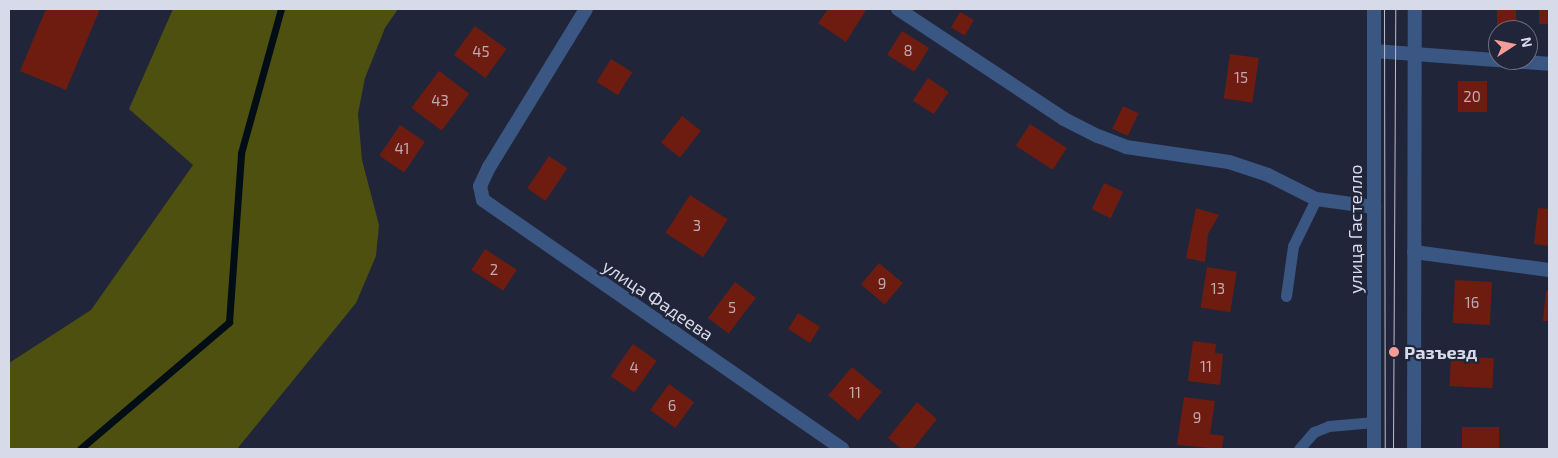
<!DOCTYPE html>
<meta charset="utf-8">
<style>
body{margin:0}
#map{position:relative;width:1558px;height:458px;overflow:hidden;background:#202539;font-family:"Exo 2",sans-serif}
div>[style]{position:absolute}
.green>*{inset:0;background:#4d500e}
.stream>*{height:7px;margin:-3.5px;padding:0 3.5px;transform-origin:3.5px;border-radius:3.5px;background:#030d15}
.building>*{inset:0;background:#6f1c10;transform-origin:0 0}
.service>*{height:11px;margin:-5.5px;padding:0 5.5px;transform-origin:5.5px;border-radius:5.5px;background:#3a5682}
.minor>*{height:14px;margin:-7px;padding:0 7px;transform-origin:7px;border-radius:7px;background:#3a5682}
.tertiary>*{height:14px;margin:-7px;padding:0 7px;transform-origin:7px;border-radius:7px;background:#3a5682}
.tram>*{height:1px;margin:-0.5px;padding:0 0.5px;transform-origin:0.5px;border-radius:0.5px;background:#bbbecd}
.dots>*{width:14px;height:14px;translate:-50% -50%;box-sizing:border-box;border:2px solid #202539;border-radius:50%}
span{translate:-50% -50%;white-space:nowrap;text-align:center;line-height:1.15;-webkit-text-stroke:4.5px #202539;paint-order:stroke}
.number-label{font-size:15px;color:#bdaab2}
.number-label span{-webkit-text-stroke-width:0}
.street-label{font-size:18px;color:#d7dae8}
.poi-label{font-size:18px;color:#d7dae8;font-weight:700}
.left{translate:0 -50%;text-align:left}
.frame{position:absolute;inset:0;border:10px solid #d7dae8;pointer-events:none}
.north{position:absolute;left:1488px;top:20px;width:50px;height:50px;box-sizing:border-box;background:#202539;border:1px solid #696d7f;border-radius:50%;rotate:79deg;font-size:14px;font-weight:700;line-height:20px;text-align:center;color:#d7dae8}
.north::after{content:'';display:block;margin:auto;width:18px;height:22px;background:#f59b98;clip-path:polygon(50% 0,100% 100%,50% 72%,0 100%)}
</style>
<div id="map">
<div class="green">
<i style="clip-path:polygon(173px 9px,398px 9px,385px 28px,365px 78px,358px 114px,362px 160px,379px 225px,376px 256px,356px 303px,237px 449px,9px 449px,9px 363px,91px 310px,193px 165px,129px 109px)"></i>
</div>
<div class="stream">
<i style="left:80px;top:449px;width:196px;rotate:-40.4deg"></i>
<i style="left:229px;top:322px;width:169px;rotate:-85.9deg"></i>
<i style="left:241px;top:153px;width:149px;rotate:-74.5deg"></i>
</div>
<div class="building">
<i style="clip-path:polygon(46px 9px,100px 9px,66px 90px,20px 71px)"></i>
<i style="clip-path:polygon(828px 9px,864px 9px,866px 10px,846px 42px,818px 23px)"></i>
<i style="left:1497px;top:9px;width:19px;height:18px"></i>
<i style="left:1539px;top:9px;width:10px;height:15px"></i>
<i style="left:960px;top:12px;width:16px;height:18px;rotate:30deg"></i>
<i style="left:475px;top:26px;width:39px;height:36px;rotate:36deg"></i>
<i style="left:902px;top:31px;width:32px;height:28px;rotate:32deg"></i>
<i style="left:1230px;top:54px;width:29px;height:45px;rotate:8deg"></i>
<i style="left:611px;top:59px;width:25px;height:27px;rotate:32deg"></i>
<i style="left:439px;top:71px;width:38px;height:46px;rotate:37deg"></i>
<i style="left:928px;top:78px;width:25px;height:27px;rotate:34deg"></i>
<i style="left:1458px;top:81px;width:29px;height:31px"></i>
<i style="left:1123px;top:106px;width:17px;height:25px;rotate:25deg"></i>
<i style="left:682px;top:116px;width:24px;height:34px;rotate:38deg"></i>
<i style="left:1030px;top:124px;width:44px;height:26px;rotate:33deg"></i>
<i style="left:400px;top:125px;width:30px;height:37px;rotate:34deg"></i>
<i style="left:549px;top:156px;width:22px;height:39px;rotate:34deg"></i>
<i style="left:1104px;top:183px;width:21px;height:29px;rotate:25deg"></i>
<i style="left:690px;top:195px;width:45px;height:45px;rotate:33deg"></i>
<i style="clip-path:polygon(1196px 208px,1219px 215px,1208px 234px,1205px 262px,1186px 258px)"></i>
<i style="clip-path:polygon(1538px 208px,1549px 209px,1549px 246px,1534px 244px)"></i>
<i style="left:485px;top:249px;width:38px;height:25px;rotate:33deg"></i>
<i style="left:879px;top:263px;width:31px;height:28px;rotate:40deg"></i>
<i style="left:1207px;top:267px;width:30px;height:41px;rotate:9deg"></i>
<i style="left:1455px;top:280px;width:37px;height:43px;rotate:3deg"></i>
<i style="left:735px;top:282px;width:26px;height:45px;rotate:37deg"></i>
<i style="clip-path:polygon(1546px 291px,1549px 291px,1549px 321px,1543px 321px)"></i>
<i style="left:798px;top:313px;width:26px;height:19px;rotate:32deg"></i>
<i style="clip-path:polygon(1193px 341px,1216px 344px,1215px 353px,1223px 354px,1220px 385px,1188px 381px)"></i>
<i style="left:633px;top:344px;width:29px;height:39px;rotate:35deg"></i>
<i style="left:1451px;top:356px;width:43px;height:30px;rotate:3deg"></i>
<i style="left:852px;top:367px;width:39px;height:37px;rotate:40deg"></i>
<i style="left:669px;top:384px;width:31px;height:32px;rotate:36deg"></i>
<i style="clip-path:polygon(1184px 397px,1215px 401px,1210px 434px,1224px 436px,1222px 449px,1177px 445px)"></i>
<i style="clip-path:polygon(917px 402px,937px 419px,913px 449px,902px 449px,888px 438px)"></i>
<i style="left:1462px;top:427px;width:37px;height:22px"></i>
</div>
<div class="service">
<i style="left:1286px;top:296px;width:50px;rotate:-82deg"></i>
<i style="left:1293px;top:246px;width:52px;rotate:-63.9deg"></i>
<i style="left:1299px;top:449px;width:23px;rotate:-49deg"></i>
<i style="left:1314px;top:432px;width:16px;rotate:-22deg"></i>
<i style="left:1329px;top:426px;width:45px;rotate:-5.1deg"></i>
</div>
<div class="minor">
<i style="left:586px;top:9px;width:185px;rotate:121.5deg"></i>
<i style="left:489px;top:167px;width:21px;rotate:115deg"></i>
<i style="left:480px;top:186px;width:14px;rotate:78deg"></i>
<i style="left:483px;top:200px;width:437px;rotate:34.7deg"></i>
<i style="left:898px;top:9px;width:199px;rotate:33.5deg"></i>
<i style="left:1064px;top:119px;width:38px;rotate:27deg"></i>
<i style="left:1098px;top:136px;width:30px;rotate:21deg"></i>
<i style="left:1126px;top:147px;width:104px;rotate:8.3deg"></i>
<i style="left:1229px;top:162px;width:41px;rotate:18.4deg"></i>
<i style="left:1268px;top:175px;width:54px;rotate:26.6deg"></i>
<i style="left:1316px;top:199px;width:59px;rotate:7.9deg"></i>
<i style="left:1374px;top:51px;width:175px;rotate:4.2deg"></i>
<i style="left:1414px;top:252px;width:136px;rotate:7.6deg"></i>
</div>
<div class="tertiary">
<i style="left:1374px;top:9px;width:440px;rotate:90deg"></i>
<i style="left:1414px;top:449px;width:440px;rotate:-89.9deg"></i>
</div>
<div class="tram">
<i style="left:1384px;top:9px;width:440px;rotate:89.9deg"></i>
<i style="left:1393px;top:449px;width:440px;rotate:-89.7deg"></i>
</div>
<div class="dots">
<i style="left:1394px;top:352px;background:#f59b98"></i>
</div>
<div class="number-label">
<span style="left:908px;top:51px">8</span>
<span style="left:481px;top:52px">45</span>
<span style="left:1241px;top:78px">15</span>
<span style="left:1472px;top:97px">20</span>
<span style="left:440px;top:101px">43</span>
<span style="left:402px;top:149px">41</span>
<span style="left:697px;top:226px">3</span>
<span style="left:494px;top:270px">2</span>
<span style="left:882px;top:284px">9</span>
<span style="left:1218px;top:289px">13</span>
<span style="left:1472px;top:303px">16</span>
<span style="left:732px;top:308px">5</span>
<span style="left:1206px;top:367px">11</span>
<span style="left:634px;top:368px">4</span>
<span style="left:855px;top:393px">11</span>
<span style="left:672px;top:406px">6</span>
<span style="left:1197px;top:418px">9</span>
</div>
<div class="street-label">
<span style="left:1355px;top:229px;rotate:-90deg">улица Гастелло</span>
<span style="left:658px;top:300px;rotate:34deg">улица Фадеева</span>
</div>
<div class="poi-label">
<span class="left" style="left:1404px;top:352px">Разъезд</span>
</div>
<div class="frame"></div>
<div class="north">N</div>
</div>
